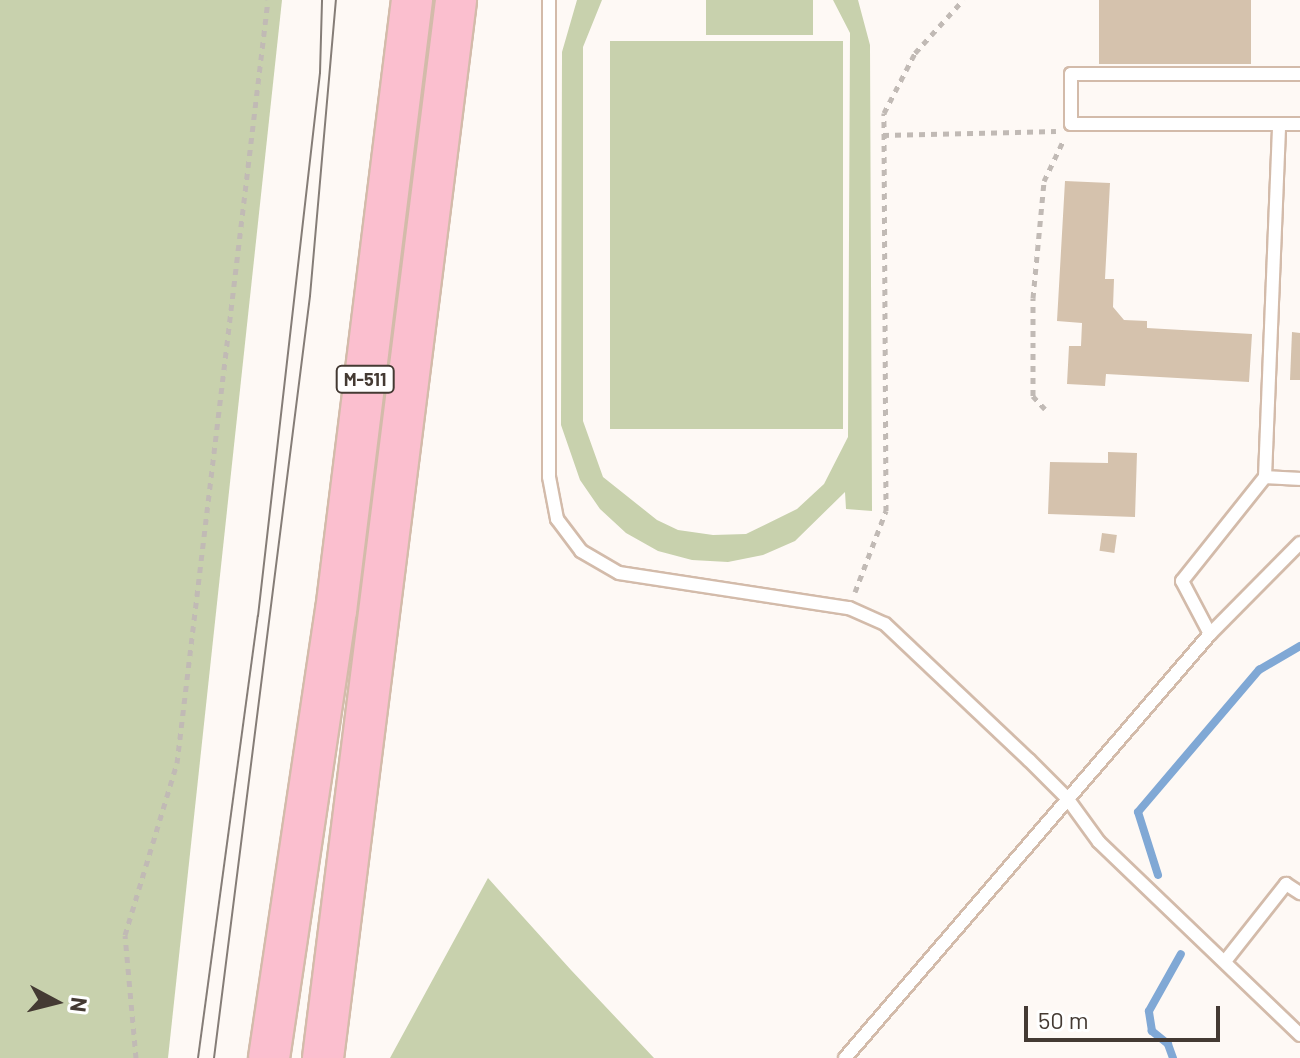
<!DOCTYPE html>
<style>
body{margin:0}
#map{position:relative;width:1300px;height:1058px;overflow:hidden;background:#fef9f5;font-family:Barlow,sans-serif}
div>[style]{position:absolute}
.green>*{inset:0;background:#c8d1ad;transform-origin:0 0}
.stream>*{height:8px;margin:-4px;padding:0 4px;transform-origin:4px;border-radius:4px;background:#80a8d5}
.building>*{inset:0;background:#d5c2ad;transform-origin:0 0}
.path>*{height:5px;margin-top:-2.5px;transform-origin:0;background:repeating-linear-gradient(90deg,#c1bab5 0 6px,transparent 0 12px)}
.roads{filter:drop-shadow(2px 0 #d3bbaa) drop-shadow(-2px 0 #d3bbaa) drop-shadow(0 2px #d3bbaa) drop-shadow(0 -2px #d3bbaa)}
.service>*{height:12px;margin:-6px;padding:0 6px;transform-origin:6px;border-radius:6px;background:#fff}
.trunk>*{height:40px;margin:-20px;padding:0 20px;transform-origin:20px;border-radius:20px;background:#fbbfcf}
.tram>*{height:2px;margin:-1px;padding:0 1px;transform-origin:1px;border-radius:1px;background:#857d77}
span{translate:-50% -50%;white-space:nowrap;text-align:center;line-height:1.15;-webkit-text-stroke:8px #fff;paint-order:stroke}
.shield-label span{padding:2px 6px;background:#fff;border:2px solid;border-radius:6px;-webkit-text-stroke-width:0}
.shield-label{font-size:18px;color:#443a33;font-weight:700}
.north{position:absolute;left:16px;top:962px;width:80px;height:80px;-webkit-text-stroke:6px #fff;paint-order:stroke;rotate:97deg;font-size:22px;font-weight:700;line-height:32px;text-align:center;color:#443a33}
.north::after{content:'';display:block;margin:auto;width:28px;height:36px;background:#443a33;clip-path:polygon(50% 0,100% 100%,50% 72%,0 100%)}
.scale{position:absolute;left:1024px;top:1006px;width:196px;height:36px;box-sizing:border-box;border:4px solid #443a33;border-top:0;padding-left:10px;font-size:24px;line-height:28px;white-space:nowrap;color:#443a33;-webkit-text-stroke:6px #fff;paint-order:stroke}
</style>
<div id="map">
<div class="green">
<i style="clip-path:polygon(0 0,282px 0,168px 1058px,0 1058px)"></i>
<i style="clip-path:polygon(577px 0,602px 0,583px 47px,583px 421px,603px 477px,657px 520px,678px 530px,713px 535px,746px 534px,797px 509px,824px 484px,848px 437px,850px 33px,833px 0,858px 0,870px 45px,872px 511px,846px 509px,845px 492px,795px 541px,763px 555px,728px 562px,692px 560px,658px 551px,626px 533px,600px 509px,580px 480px,561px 425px,562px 52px)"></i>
<i style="left:706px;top:0;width:107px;height:35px"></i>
<i style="left:610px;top:41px;width:233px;height:388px"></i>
<i style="clip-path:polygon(488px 878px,571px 970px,654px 1058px,390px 1058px)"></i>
</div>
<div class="stream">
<i style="left:1158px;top:875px;width:66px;rotate:-107.6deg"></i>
<i style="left:1138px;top:812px;width:187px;rotate:-49.6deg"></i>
<i style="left:1259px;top:670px;width:48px;rotate:-30.3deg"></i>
<i style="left:1173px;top:1058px;width:15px;rotate:-110deg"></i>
<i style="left:1168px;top:1044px;width:21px;rotate:-141deg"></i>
<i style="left:1152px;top:1031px;width:20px;rotate:-99deg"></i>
<i style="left:1149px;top:1011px;width:65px;rotate:-60.7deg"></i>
</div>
<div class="building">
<i style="left:1099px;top:0;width:152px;height:64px"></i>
<i style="clip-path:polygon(1065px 181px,1110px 183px,1105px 279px,1114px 279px,1113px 307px,1124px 320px,1147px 321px,1147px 328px,1252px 334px,1249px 382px,1106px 374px,1105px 386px,1067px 384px,1069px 346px,1081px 346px,1082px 323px,1057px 321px)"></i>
<i style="clip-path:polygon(1292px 332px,1300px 333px,1300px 380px,1290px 380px)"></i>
<i style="clip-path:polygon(1108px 452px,1137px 453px,1135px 517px,1048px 514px,1050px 462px,1108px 463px)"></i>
<i style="left:1102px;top:533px;width:15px;height:18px;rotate:8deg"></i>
</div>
<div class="path">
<i style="left:883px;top:135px;width:173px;rotate:-1.3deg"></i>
<i style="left:1045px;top:409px;width:18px;rotate:-133deg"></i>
<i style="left:1033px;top:396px;width:98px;rotate:-90deg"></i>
<i style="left:1033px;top:298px;width:118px;rotate:-84.6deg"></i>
<i style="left:1044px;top:181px;width:47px;rotate:-64.5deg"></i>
<i style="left:855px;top:592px;width:87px;rotate:-69.1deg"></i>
<i style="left:886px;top:511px;width:398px;rotate:-90.3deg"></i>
<i style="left:884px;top:113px;width:68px;rotate:-62.7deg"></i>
<i style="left:915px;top:53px;width:72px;rotate:-47.8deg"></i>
<i style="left:136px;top:1058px;width:123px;rotate:-95.1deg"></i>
<i style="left:125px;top:935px;width:180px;rotate:-73.2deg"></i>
<i style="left:177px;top:763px;width:768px;rotate:-83.2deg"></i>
</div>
<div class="roads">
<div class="service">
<i style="left:549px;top:0;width:477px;rotate:90deg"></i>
<i style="left:549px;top:477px;width:43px;rotate:79.2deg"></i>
<i style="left:557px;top:519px;width:40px;rotate:53deg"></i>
<i style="left:581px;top:551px;width:44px;rotate:30.1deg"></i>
<i style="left:619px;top:573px;width:233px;rotate:8.7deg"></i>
<i style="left:849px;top:608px;width:39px;rotate:24deg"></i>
<i style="left:885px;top:624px;width:198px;rotate:43.4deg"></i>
<i style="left:1029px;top:760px;width:54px;rotate:45deg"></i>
<i style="left:1067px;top:798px;width:54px;rotate:54deg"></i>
<i style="left:1099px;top:842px;width:279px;rotate:43.8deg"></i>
<i style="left:1300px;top:74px;width:229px;rotate:180deg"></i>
<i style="left:1071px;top:74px;width:50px;rotate:90deg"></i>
<i style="left:1071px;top:124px;width:229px"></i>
<i style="left:1265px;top:477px;width:35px;rotate:3deg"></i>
<i style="left:1210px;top:634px;width:60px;rotate:-117.8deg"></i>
<i style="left:1182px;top:581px;width:133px;rotate:-51.4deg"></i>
<i style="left:1265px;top:477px;width:353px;rotate:-87.7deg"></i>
<i style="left:1226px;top:960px;width:97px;rotate:-51.7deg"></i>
<i style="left:1286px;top:884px;width:17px;rotate:33deg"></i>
<i style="left:845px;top:1058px;width:559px;rotate:-49.28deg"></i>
<i style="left:1210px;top:634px;width:128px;rotate:-45.3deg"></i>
</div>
<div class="trunk">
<i style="left:269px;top:1058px;width:452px;rotate:-81.5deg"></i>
<i style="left:336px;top:611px;width:616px;rotate:-82.91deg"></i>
<i style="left:323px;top:1058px;width:1066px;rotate:-82.83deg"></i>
</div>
</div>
<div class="tram">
<i style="left:198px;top:1058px;width:446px;rotate:-82.3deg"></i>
<i style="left:258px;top:616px;width:547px;rotate:-83.49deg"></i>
<i style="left:320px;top:73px;width:73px;rotate:-88.4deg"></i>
<i style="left:214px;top:1058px;width:768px;rotate:-82.82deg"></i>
<i style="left:310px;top:296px;width:297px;rotate:-85deg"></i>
</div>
<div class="shield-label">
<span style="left:365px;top:379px">M-511</span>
</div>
<div class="north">N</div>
<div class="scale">50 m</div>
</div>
